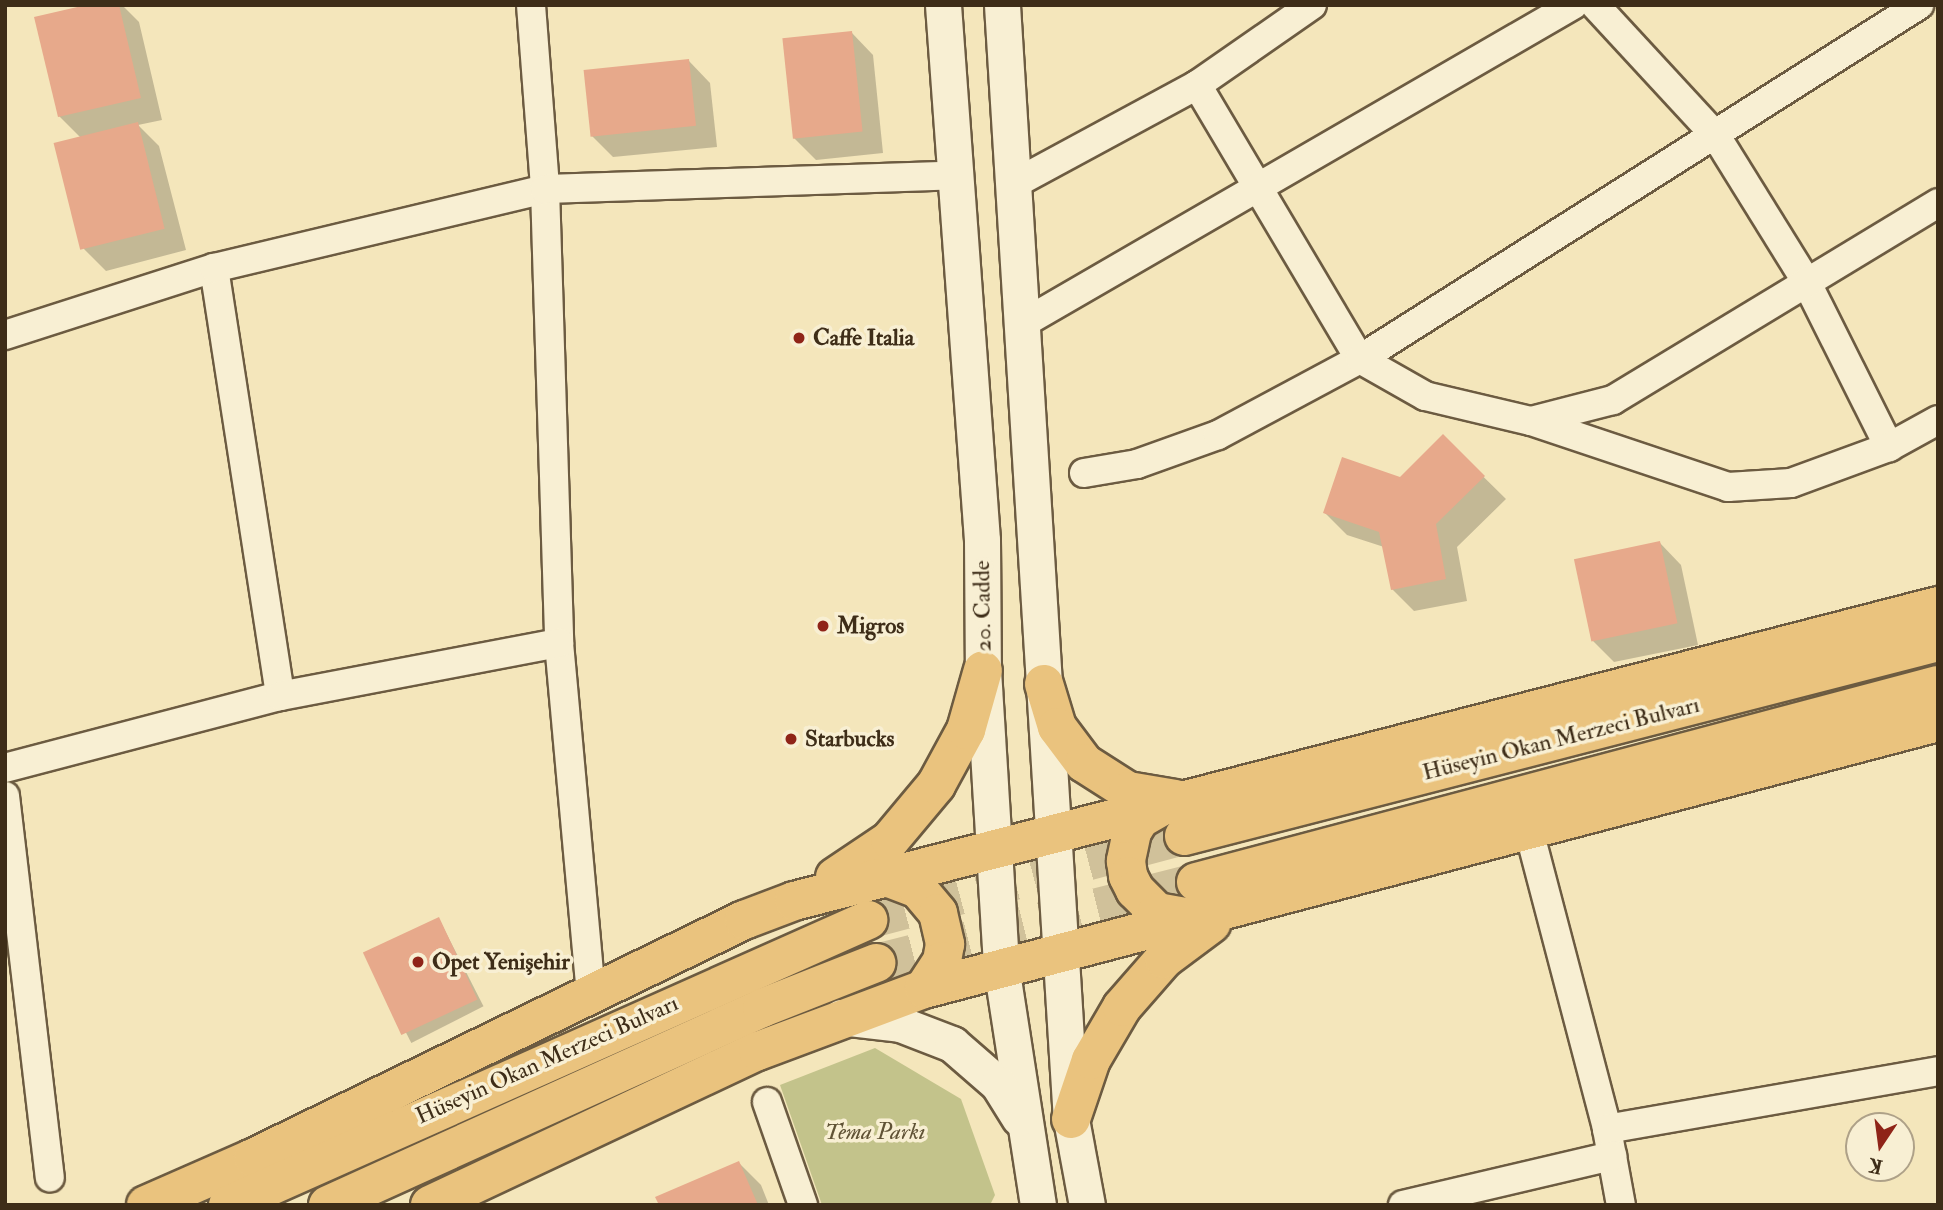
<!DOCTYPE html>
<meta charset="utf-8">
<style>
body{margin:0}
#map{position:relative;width:1943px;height:1210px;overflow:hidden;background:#f4e6bb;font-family:"IM FELL Double Pica",serif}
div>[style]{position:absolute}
.green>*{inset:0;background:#c3c38b}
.shadow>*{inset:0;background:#0003;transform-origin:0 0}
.building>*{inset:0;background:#e7a98b;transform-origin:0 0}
.primary-tunnel>*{height:38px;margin-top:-19px;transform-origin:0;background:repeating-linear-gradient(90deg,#d0c19a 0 38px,transparent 0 57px)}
.roads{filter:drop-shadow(2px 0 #6c5b41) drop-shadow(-2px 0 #6c5b41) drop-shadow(0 2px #6c5b41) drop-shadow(0 -2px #6c5b41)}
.minor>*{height:28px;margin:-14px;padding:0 14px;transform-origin:14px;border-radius:14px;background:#f8efd3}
.tertiary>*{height:35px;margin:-17.5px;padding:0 17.5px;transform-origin:17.5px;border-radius:17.5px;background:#f8efd3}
.primary>*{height:38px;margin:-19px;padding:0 19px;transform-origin:19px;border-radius:19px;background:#eac37e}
.dots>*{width:19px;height:19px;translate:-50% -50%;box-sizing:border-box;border:4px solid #f8efd3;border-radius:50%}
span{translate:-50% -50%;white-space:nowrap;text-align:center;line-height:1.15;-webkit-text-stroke:7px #f8efd3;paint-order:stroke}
.poi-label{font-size:23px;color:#3e2d18;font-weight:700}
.left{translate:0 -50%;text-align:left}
.street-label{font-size:23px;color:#3e2d18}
.park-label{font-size:23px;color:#5f5235;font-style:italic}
.frame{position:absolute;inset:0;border:7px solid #3e2d18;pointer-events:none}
.north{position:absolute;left:1845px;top:1112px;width:70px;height:70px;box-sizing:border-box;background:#f8efd3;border:2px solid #aea188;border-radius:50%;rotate:193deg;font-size:19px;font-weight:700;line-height:28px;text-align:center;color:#3e2d18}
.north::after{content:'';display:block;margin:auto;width:24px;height:32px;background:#8f2418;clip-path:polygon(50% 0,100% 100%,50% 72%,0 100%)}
</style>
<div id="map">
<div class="green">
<i style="clip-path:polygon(875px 1048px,961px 1099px,995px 1195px,990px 1205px,822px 1205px,780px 1085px)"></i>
</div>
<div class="shadow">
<i style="clip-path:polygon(94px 5px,122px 5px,139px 22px,162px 120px,138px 125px,159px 146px,186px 250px,106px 271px,84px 249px,81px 138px,59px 116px)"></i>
<i style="clip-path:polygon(851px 32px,873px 55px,883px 153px,816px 160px,794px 138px)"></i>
<i style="clip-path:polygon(688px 60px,710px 83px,717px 147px,613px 157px,591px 135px)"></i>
<i style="clip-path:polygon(1443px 437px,1506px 499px,1457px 547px,1467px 601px,1414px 611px,1392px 589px,1384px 547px,1347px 535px,1325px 513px,1401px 479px)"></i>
<i style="clip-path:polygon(1659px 542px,1681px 565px,1698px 645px,1614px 662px,1592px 640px)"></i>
<i style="left:439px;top:919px;width:98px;height:81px;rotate:63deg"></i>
<i style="clip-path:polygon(739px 1163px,761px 1185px,769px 1205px,660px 1205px)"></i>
</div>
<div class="building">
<i style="clip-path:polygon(86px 5px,119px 5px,141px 98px,58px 117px,34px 17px)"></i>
<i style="left:852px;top:31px;width:101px;height:70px;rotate:84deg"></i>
<i style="left:689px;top:59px;width:67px;height:106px;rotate:84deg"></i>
<i style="left:138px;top:122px;width:110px;height:87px;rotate:76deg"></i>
<i style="clip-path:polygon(1443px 434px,1485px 476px,1436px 524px,1446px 579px,1391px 590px,1379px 532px,1323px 513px,1342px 457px,1400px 477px)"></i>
<i style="left:1660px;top:541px;width:84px;height:88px;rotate:78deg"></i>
<i style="left:439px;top:917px;width:91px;height:84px;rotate:65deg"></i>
<i style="clip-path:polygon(739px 1161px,758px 1205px,659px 1205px,655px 1197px)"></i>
</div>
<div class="primary-tunnel">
<i style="left:868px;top:920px;width:327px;rotate:-14.9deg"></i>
<i style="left:876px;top:963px;width:330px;rotate:-14.2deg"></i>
</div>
<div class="roads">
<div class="minor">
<i style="left:531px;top:5px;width:185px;rotate:85.6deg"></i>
<i style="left:545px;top:189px;width:454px;rotate:88.2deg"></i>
<i style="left:559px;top:643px;width:353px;rotate:84.8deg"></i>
<i style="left:1595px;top:5px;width:178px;rotate:47.3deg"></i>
<i style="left:1716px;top:136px;width:171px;rotate:58.2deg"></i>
<i style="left:1806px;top:281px;width:186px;rotate:63.4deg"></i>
<i style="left:1197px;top:85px;width:319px;rotate:59.3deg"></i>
<i style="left:1360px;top:359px;width:75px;rotate:29.6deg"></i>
<i style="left:1425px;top:396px;width:109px;rotate:13.3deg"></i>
<i style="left:1531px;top:421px;width:85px;rotate:-14.4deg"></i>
<i style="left:1613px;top:400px;width:380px;rotate:-31.2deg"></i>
<i style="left:1014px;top:184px;width:208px;rotate:-28.4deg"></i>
<i style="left:1197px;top:85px;width:140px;rotate:-34.8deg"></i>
<i style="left:214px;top:268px;width:433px;rotate:81.2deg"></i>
<i style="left:1022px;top:324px;width:637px;rotate:-30.07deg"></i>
<i style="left:5px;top:335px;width:219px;rotate:-17.8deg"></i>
<i style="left:214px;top:268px;width:340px;rotate:-13.4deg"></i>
<i style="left:545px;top:189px;width:412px;rotate:-1.9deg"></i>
<i style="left:1531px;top:421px;width:208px;rotate:18.5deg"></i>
<i style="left:1728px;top:487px;width:63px;rotate:-3.6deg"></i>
<i style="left:1791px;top:483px;width:104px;rotate:-20.2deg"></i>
<i style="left:1889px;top:447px;width:56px;rotate:-28.9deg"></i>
<i style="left:1084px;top:473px;width:54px;rotate:-9.6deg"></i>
<i style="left:1137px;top:464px;width:86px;rotate:-19.7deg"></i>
<i style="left:1218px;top:435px;width:161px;rotate:-28.2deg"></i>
<i style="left:1360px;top:359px;width:662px;rotate:-32.35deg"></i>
<i style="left:5px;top:768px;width:284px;rotate:-14.7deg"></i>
<i style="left:280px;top:696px;width:284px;rotate:-10.8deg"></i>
<i style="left:5px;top:796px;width:384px;rotate:83.3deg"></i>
<i style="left:1528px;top:827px;width:312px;rotate:75.3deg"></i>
<i style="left:1607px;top:1129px;width:77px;rotate:79.6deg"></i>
<i style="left:767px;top:1102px;width:109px;rotate:70.7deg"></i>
<i style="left:1607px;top:1129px;width:336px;rotate:-9.9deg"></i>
<i style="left:1403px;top:1205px;width:215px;rotate:-13.2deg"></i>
</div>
<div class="tertiary">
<i style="left:943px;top:5px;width:536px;rotate:85.83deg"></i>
<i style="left:982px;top:540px;width:130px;rotate:89.6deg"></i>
<i style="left:983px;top:670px;width:297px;rotate:86.5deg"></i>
<i style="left:1001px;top:966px;width:242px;rotate:81.2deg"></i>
<i style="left:1002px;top:5px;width:1116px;rotate:86.46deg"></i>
<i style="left:1071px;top:1119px;width:87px;rotate:79.5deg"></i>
<i style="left:841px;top:1017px;width:59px;rotate:6.8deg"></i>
<i style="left:900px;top:1024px;width:56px;rotate:21deg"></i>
<i style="left:952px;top:1044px;width:61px;rotate:41deg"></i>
<i style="left:998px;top:1084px;width:40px;rotate:58deg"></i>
</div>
<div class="primary">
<i style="left:1044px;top:684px;width:45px;rotate:73.2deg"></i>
<i style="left:1057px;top:727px;width:45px;rotate:53.1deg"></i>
<i style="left:1084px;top:763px;width:52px;rotate:32.5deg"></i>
<i style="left:1128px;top:791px;width:48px;rotate:9.7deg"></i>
<i style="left:1159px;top:808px;width:22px;rotate:150deg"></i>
<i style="left:1140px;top:819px;width:15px;rotate:122deg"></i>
<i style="left:1132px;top:832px;width:30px;rotate:102deg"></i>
<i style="left:1126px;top:861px;width:15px;rotate:82deg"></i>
<i style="left:1128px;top:876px;width:16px;rotate:63deg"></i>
<i style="left:1135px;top:890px;width:31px;rotate:45deg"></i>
<i style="left:1157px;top:912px;width:40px;rotate:10deg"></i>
<i style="left:1184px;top:836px;width:779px;rotate:-14.43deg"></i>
<i style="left:835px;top:877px;width:66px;rotate:-33.9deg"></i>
<i style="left:890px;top:840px;width:72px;rotate:-50.1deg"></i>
<i style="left:936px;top:785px;width:63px;rotate:-61.4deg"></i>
<i style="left:966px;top:730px;width:62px;rotate:-74.2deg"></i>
<i style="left:873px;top:879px;width:16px;rotate:-4deg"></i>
<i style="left:889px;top:878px;width:31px;rotate:21deg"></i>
<i style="left:918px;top:889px;width:31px;rotate:50deg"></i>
<i style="left:938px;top:913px;width:32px;rotate:77deg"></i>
<i style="left:945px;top:944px;width:17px;rotate:100deg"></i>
<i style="left:942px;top:961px;width:33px;rotate:123deg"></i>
<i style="left:1196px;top:882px;width:768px;rotate:-14.87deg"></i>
<i style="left:1071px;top:1119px;width:62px;rotate:-71.3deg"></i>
<i style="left:1091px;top:1060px;width:61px;rotate:-59.7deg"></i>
<i style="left:1122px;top:1007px;width:64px;rotate:-48.8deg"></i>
<i style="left:1164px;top:959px;width:59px;rotate:-36.7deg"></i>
<i style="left:146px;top:1205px;width:117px;rotate:-23.7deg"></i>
<i style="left:253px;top:1158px;width:546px;rotate:-25.86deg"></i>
<i style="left:744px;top:920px;width:53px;rotate:-20.8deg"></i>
<i style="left:794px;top:901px;width:1181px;rotate:-14.46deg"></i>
<i style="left:228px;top:1205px;width:701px;rotate:-24deg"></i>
<i style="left:328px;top:1205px;width:477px;rotate:-24.4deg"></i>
<i style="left:762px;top:1008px;width:123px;rotate:-21.5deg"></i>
<i style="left:430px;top:1205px;width:362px;rotate:-25.2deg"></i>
<i style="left:758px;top:1051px;width:177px;rotate:-20.5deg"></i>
<i style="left:924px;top:989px;width:1049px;rotate:-14.75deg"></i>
</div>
</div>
<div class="dots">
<i style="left:799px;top:338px;background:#8f2418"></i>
<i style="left:823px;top:626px;background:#8f2418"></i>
<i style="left:791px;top:739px;background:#8f2418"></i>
<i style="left:418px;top:962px;background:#8f2418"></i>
</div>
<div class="poi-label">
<span class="left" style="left:813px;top:338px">Caffe Italia</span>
<span class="left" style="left:837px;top:626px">Migros</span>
<span class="left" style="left:805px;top:739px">Starbucks</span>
<span class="left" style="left:432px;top:962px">Opet Yenişehir</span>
</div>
<div class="street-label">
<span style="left:983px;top:606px;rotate:-91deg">20. Cadde</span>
<span style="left:1561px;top:739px;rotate:-14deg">Hüseyin Okan Merzeci Bulvarı</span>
<span style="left:547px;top:1060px;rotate:-24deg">Hüseyin Okan Merzeci Bulvarı</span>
</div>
<div class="park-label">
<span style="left:875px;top:1132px">Tema Parkı</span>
</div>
<div class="frame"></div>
<div class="north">K</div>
</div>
